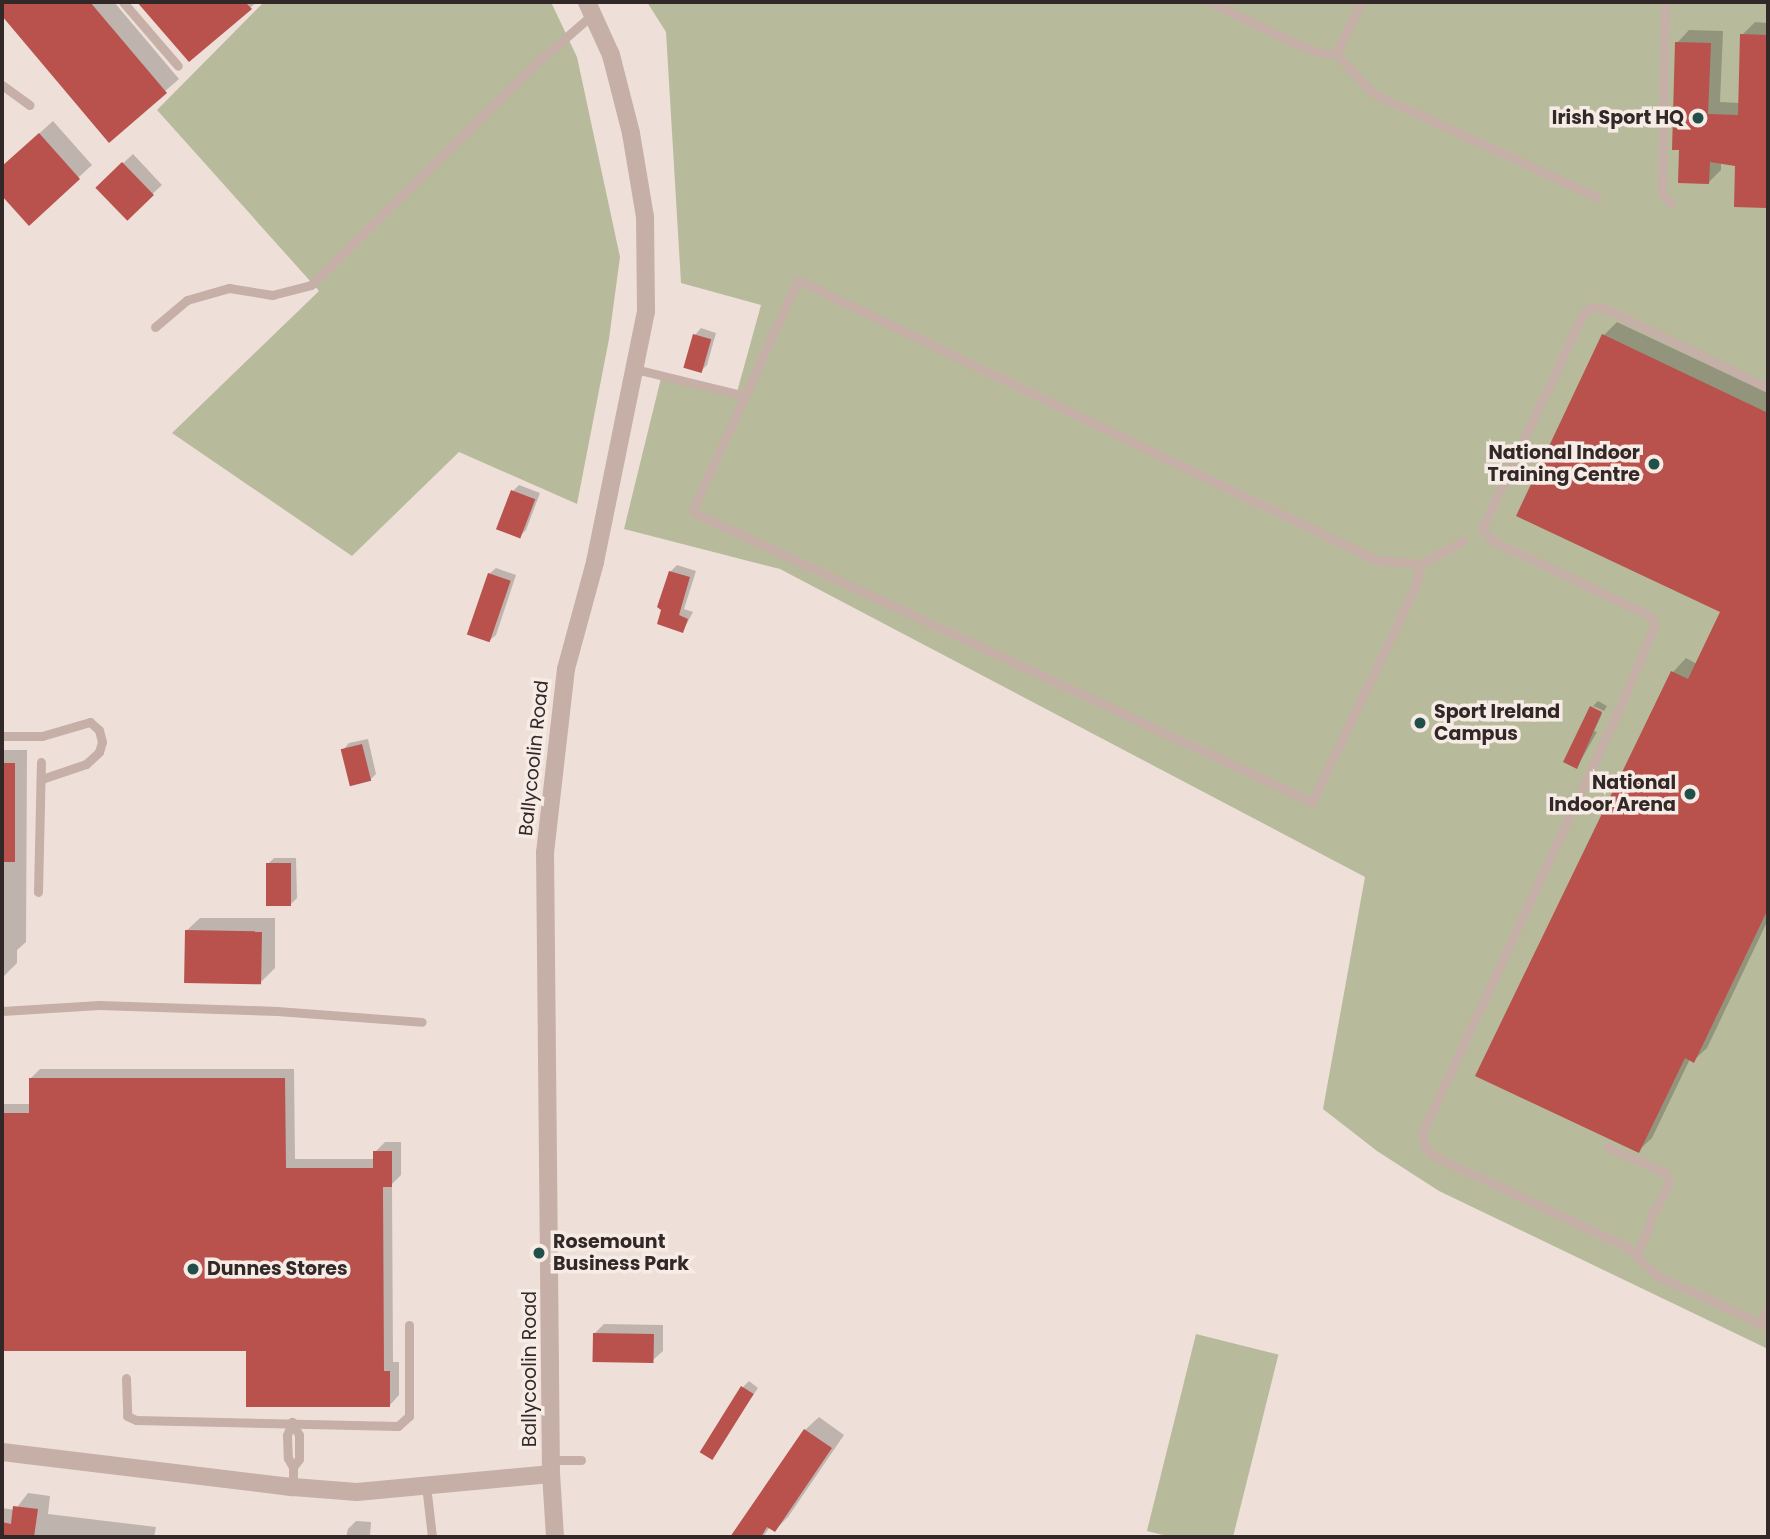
<!DOCTYPE html>
<style>
body{margin:0}
#map{position:relative;width:1770px;height:1539px;overflow:hidden;background:#eee0d9;font-family:Poppins,sans-serif}
div>[style]{position:absolute}
.green>*{inset:0;background:#b7bb9b;transform-origin:0 0}
.shadow>*{inset:0;background:#0003}
.building>*{inset:0;background:#b9514d;transform-origin:0 0}
.service>*{height:9px;margin:-4.5px;padding:0 4.5px;transform-origin:4.5px;border-radius:4.5px;background:#c5afa7}
.minor>*{height:18px;margin:-9px;padding:0 9px;transform-origin:9px;border-radius:9px;background:#c5afa7}
.tertiary>*{height:18px;margin:-9px;padding:0 9px;transform-origin:9px;border-radius:9px;background:#c5afa7}
.dots>*{width:19px;height:19px;translate:-50% -50%;box-sizing:border-box;border:4px solid #f7ebe5;border-radius:50%}
span{translate:-50% -50%;white-space:nowrap;text-align:center;line-height:1.15;-webkit-text-stroke:7px #f7ebe5;paint-order:stroke}
.poi-label{font-size:19px;color:#322827;font-weight:700}
.right{translate:-100% -50%;text-align:right}
.left{translate:0 -50%;text-align:left}
.street-label{font-size:19px;color:#322827}
.frame{position:absolute;inset:0;border:4px solid #322827;pointer-events:none}
</style>
<div id="map">
<div class="green">
<i style="clip-path:polygon(264px 2px,551px 2px,577px 57px,620px 257px,609px 339px,577px 504px,459px 452px,352px 556px,172px 433px,319px 291px,157px 110px)"></i>
<i style="clip-path:polygon(647px 2px,1768px 2px,1768px 1349px,1439px 1191px,1377px 1151px,1323px 1109px,1365px 877px,780px 569px,624px 529px,661px 378px,737px 392px,761px 305px,681px 283px,666px 32px)"></i>
<i style="left:1196px;top:1334px;width:85px;height:203px;rotate:14deg"></i>
</div>
<div class="shadow">
<i style="clip-path:polygon(2px 2px,114px 2px,179px 79px,109px 140px,2px 14px)"></i>
<i style="clip-path:polygon(140px 2px,257px 2px,190px 60px)"></i>
<i style="clip-path:polygon(1755px 22px,1768px 23px,1768px 203px,1765px 206px,1736px 164px,1721px 162px,1721px 170px,1708px 183px,1680px 148px,1677px 43px,1689px 30px,1723px 31px,1720px 102px,1740px 103px,1742px 35px)"></i>
<i style="clip-path:polygon(53px 121px,92px 165px,29px 223px,2px 193px,2px 167px)"></i>
<i style="clip-path:polygon(133px 154px,162px 185px,126px 219px,107px 178px)"></i>
<i style="clip-path:polygon(1617px 322px,1768px 393px,1768px 920px,1707px 1048px,1693px 1061px,1690px 1059px,1652px 1138px,1638px 1151px,1477px 1075px,1673px 672px,1686px 658px,1697px 664px,1722px 612px,1604px 335px)"></i>
<i style="clip-path:polygon(701px 328px,716px 333px,707px 365px,701px 371px,695px 335px)"></i>
<i style="clip-path:polygon(519px 485px,540px 493px,526px 530px,520px 536px,513px 491px)"></i>
<i style="clip-path:polygon(677px 565px,696px 571px,684px 609px,693px 612px,683px 631px,660px 607px,671px 571px)"></i>
<i style="clip-path:polygon(496px 568px,516px 575px,496px 635px,489px 641px,489px 574px)"></i>
<i style="clip-path:polygon(1598px 701px,1607px 706px,1604px 711px,1593px 706px)"></i>
<i style="clip-path:polygon(1591px 709px,1602px 714px,1594px 731px,1597px 732px,1577px 767px)"></i>
<i style="clip-path:polygon(368px 739px,376px 774px,370px 780px,343px 750px,349px 743px)"></i>
<i style="clip-path:polygon(2px 750px,27px 750px,26px 942px,17px 950px,17px 963px,4px 976px)"></i>
<i style="clip-path:polygon(274px 858px,296px 858px,297px 898px,291px 904px,268px 864px)"></i>
<i style="clip-path:polygon(200px 918px,275px 918px,275px 968px,262px 981px,186px 931px)"></i>
<i style="clip-path:polygon(40px 1069px,294px 1069px,295px 1159px,375px 1159px,375px 1152px,385px 1142px,401px 1142px,401px 1175px,392px 1184px,393px 1362px,399px 1362px,399px 1395px,390px 1405px,247px 1349px,2px 1349px,2px 1104px,31px 1104px,31px 1078px)"></i>
<i style="clip-path:polygon(604px 1324px,663px 1325px,663px 1351px,653px 1360px,594px 1334px)"></i>
<i style="clip-path:polygon(749px 1381px,758px 1388px,715px 1451px,743px 1387px)"></i>
<i style="clip-path:polygon(819px 1417px,844px 1435px,788px 1517px,775px 1530px,770px 1527px,763px 1537px,733px 1537px,805px 1430px)"></i>
<i style="clip-path:polygon(28px 1493px,50px 1496px,48px 1514px,156px 1527px,154px 1537px,2px 1537px,2px 1508px,15px 1510px)"></i>
<i style="clip-path:polygon(356px 1521px,371px 1522px,370px 1537px,346px 1537px,348px 1529px)"></i>
</div>
<div class="building">
<i style="clip-path:polygon(2px 2px,90px 2px,167px 93px,109px 143px,2px 16px)"></i>
<i style="clip-path:polygon(137px 2px,245px 2px,252px 9px,189px 62px)"></i>
<i style="clip-path:polygon(1740px 34px,1767px 35px,1766px 208px,1734px 207px,1735px 166px,1710px 162px,1709px 184px,1678px 183px,1679px 150px,1672px 150px,1675px 42px,1711px 43px,1708px 114px,1738px 115px)"></i>
<i style="clip-path:polygon(39px 133px,80px 179px,29px 226px,2px 196px,2px 166px)"></i>
<i style="left:122px;top:162px;width:46px;height:37px;rotate:46deg"></i>
<i style="left:693px;top:334px;width:19px;height:35px;rotate:16deg"></i>
<i style="clip-path:polygon(1602px 334px,1768px 413px,1768px 909px,1694px 1063px,1685px 1058px,1639px 1153px,1475px 1076px,1671px 671px,1688px 679px,1720px 612px,1516px 516px)"></i>
<i style="left:511px;top:490px;width:26px;height:42px;rotate:21deg"></i>
<i style="clip-path:polygon(669px 571px,690px 577px,679px 615px,688px 619px,683px 633px,657px 624px,661px 610px,657px 607px)"></i>
<i style="left:488px;top:573px;width:24px;height:65px;rotate:19deg"></i>
<i style="clip-path:polygon(1590px 706px,1602px 712px,1577px 769px,1563px 762px)"></i>
<i style="left:362px;top:744px;width:38px;height:22px;rotate:76deg"></i>
<i style="left:2px;top:763px;width:13px;height:99px"></i>
<i style="left:291px;top:863px;width:43px;height:25px;rotate:90deg"></i>
<i style="left:185px;top:930px;width:77px;height:53px;rotate:1deg"></i>
<i style="clip-path:polygon(29px 1078px,285px 1078px,286px 1168px,373px 1168px,373px 1151px,392px 1151px,392px 1187px,383px 1187px,384px 1371px,390px 1371px,390px 1407px,246px 1407px,246px 1351px,2px 1351px,2px 1113px,29px 1113px)"></i>
<i style="left:593px;top:1333px;width:61px;height:29px;rotate:1deg"></i>
<i style="left:741px;top:1386px;width:15px;height:78px;rotate:32deg"></i>
<i style="clip-path:polygon(804px 1429px,832px 1448px,775px 1532px,767px 1527px,761px 1537px,730px 1537px)"></i>
<i style="clip-path:polygon(13px 1506px,38px 1509px,34px 1537px,2px 1537px,2px 1522px,11px 1524px)"></i>
</div>
<div class="service">
<i style="left:123px;top:2px;width:84px;rotate:49.3deg"></i>
<i style="left:1210px;top:2px;width:93px;rotate:26deg"></i>
<i style="left:1294px;top:43px;width:28px;rotate:21deg"></i>
<i style="left:1320px;top:53px;width:16px;rotate:4deg"></i>
<i style="left:1336px;top:54px;width:52px;rotate:46.5deg"></i>
<i style="left:1372px;top:92px;width:13px;rotate:29deg"></i>
<i style="left:1383px;top:98px;width:236px;rotate:24.8deg"></i>
<i style="left:1665px;top:2px;width:192px;rotate:90.9deg"></i>
<i style="left:1662px;top:194px;width:13px;rotate:48deg"></i>
<i style="left:1336px;top:54px;width:58px;rotate:-64.3deg"></i>
<i style="left:2px;top:85px;width:34px;rotate:36deg"></i>
<i style="left:155px;top:327px;width:42px;rotate:-40.2deg"></i>
<i style="left:187px;top:300px;width:44px;rotate:-15.9deg"></i>
<i style="left:229px;top:288px;width:44px;rotate:9.2deg"></i>
<i style="left:272px;top:295px;width:40px;rotate:-14.4deg"></i>
<i style="left:311px;top:285px;width:310px;rotate:-44.6deg"></i>
<i style="left:532px;top:67px;width:81px;rotate:-41deg"></i>
<i style="left:635px;top:369px;width:114px;rotate:13.7deg"></i>
<i style="left:1768px;top:388px;width:182px;rotate:-154deg"></i>
<i style="left:1604px;top:308px;width:13px;rotate:-176deg"></i>
<i style="left:1591px;top:307px;width:9px;rotate:144deg"></i>
<i style="left:1584px;top:312px;width:239px;rotate:115.3deg"></i>
<i style="left:1482px;top:528px;width:15px;rotate:53deg"></i>
<i style="left:1491px;top:540px;width:174px;rotate:25.5deg"></i>
<i style="left:1648px;top:615px;width:6px;rotate:39deg"></i>
<i style="left:1653px;top:619px;width:8px;rotate:83deg"></i>
<i style="left:1654px;top:627px;width:89px;rotate:113.1deg"></i>
<i style="left:1619px;top:709px;width:468px;rotate:114.9deg"></i>
<i style="left:1422px;top:1133px;width:13px;rotate:81deg"></i>
<i style="left:1424px;top:1146px;width:14px;rotate:45deg"></i>
<i style="left:1434px;top:1156px;width:213px;rotate:25.2deg"></i>
<i style="left:1627px;top:1247px;width:40px;rotate:44deg"></i>
<i style="left:1656px;top:1275px;width:123px;rotate:24.9deg"></i>
<i style="left:1420px;top:564px;width:21px;rotate:101deg"></i>
<i style="left:1416px;top:585px;width:241px;rotate:115.6deg"></i>
<i style="left:1312px;top:802px;width:679px;rotate:-154.91deg"></i>
<i style="left:697px;top:514px;width:6px;rotate:-129deg"></i>
<i style="left:693px;top:509px;width:252px;rotate:-65.4deg"></i>
<i style="left:798px;top:280px;width:642px;rotate:25.85deg"></i>
<i style="left:1376px;top:560px;width:44px;rotate:5.2deg"></i>
<i style="left:1420px;top:564px;width:49px;rotate:-28.1deg"></i>
<i style="left:2px;top:736px;width:40px"></i>
<i style="left:42px;top:736px;width:50px;rotate:-16.3deg"></i>
<i style="left:90px;top:722px;width:12px;rotate:42deg"></i>
<i style="left:99px;top:730px;width:12px;rotate:76deg"></i>
<i style="left:102px;top:742px;width:10px;rotate:107deg"></i>
<i style="left:99px;top:752px;width:18px;rotate:137deg"></i>
<i style="left:86px;top:764px;width:46px;rotate:161.2deg"></i>
<i style="left:38px;top:892px;width:130px;rotate:-88.7deg"></i>
<i style="left:2px;top:1011px;width:97px;rotate:-3.5deg"></i>
<i style="left:99px;top:1005px;width:178px;rotate:1.9deg"></i>
<i style="left:277px;top:1011px;width:145px;rotate:4.3deg"></i>
<i style="left:1608px;top:1147px;width:63px;rotate:24.5deg"></i>
<i style="left:1665px;top:1173px;width:7px;rotate:63deg"></i>
<i style="left:1668px;top:1179px;width:6px;rotate:90deg"></i>
<i style="left:1668px;top:1185px;width:25px;rotate:116deg"></i>
<i style="left:1657px;top:1208px;width:8px;rotate:140deg"></i>
<i style="left:1651px;top:1213px;width:11px;rotate:95deg"></i>
<i style="left:1650px;top:1224px;width:34px;rotate:114deg"></i>
<i style="left:1760px;top:1324px;width:18px;rotate:-63deg"></i>
<i style="left:126px;top:1378px;width:38px;rotate:88deg"></i>
<i style="left:127px;top:1416px;width:10px;rotate:24deg"></i>
<i style="left:136px;top:1420px;width:262px;rotate:1.3deg"></i>
<i style="left:398px;top:1426px;width:15px;rotate:-42deg"></i>
<i style="left:409px;top:1416px;width:91px;rotate:-90deg"></i>
<i style="left:551px;top:1460px;width:30px"></i>
<i style="left:426px;top:1485px;width:52px;rotate:83.4deg"></i>
<i style="left:293px;top:1487px;width:20px;rotate:-90deg"></i>
<i style="left:293px;top:1467px;width:10px;rotate:-53deg"></i>
<i style="left:299px;top:1459px;width:24px;rotate:-90deg"></i>
<i style="left:299px;top:1435px;width:15px;rotate:-118deg"></i>
<i style="left:292px;top:1422px;width:14px;rotate:111deg"></i>
<i style="left:287px;top:1435px;width:23px;rotate:88deg"></i>
<i style="left:288px;top:1458px;width:10px;rotate:61deg"></i>
</div>
<div class="minor">
<i style="left:2px;top:1452px;width:293px;rotate:6.9deg"></i>
<i style="left:293px;top:1487px;width:64px;rotate:4.5deg"></i>
<i style="left:357px;top:1492px;width:195px;rotate:-5.3deg"></i>
</div>
<div class="tertiary">
<i style="left:555px;top:1537px;width:63px;rotate:-93.6deg"></i>
<i style="left:551px;top:1474px;width:621px;rotate:-90.55deg"></i>
<i style="left:545px;top:853px;width:185px;rotate:-83.5deg"></i>
<i style="left:566px;top:669px;width:111px;rotate:-74.8deg"></i>
<i style="left:595px;top:562px;width:256px;rotate:-78.5deg"></i>
<i style="left:646px;top:311px;width:94px;rotate:-90.6deg"></i>
<i style="left:645px;top:217px;width:85px;rotate:-99.5deg"></i>
<i style="left:631px;top:133px;width:81px;rotate:-104.4deg"></i>
<i style="left:611px;top:55px;width:58px;rotate:-114.4deg"></i>
</div>
<div class="dots">
<i style="left:1698px;top:118px;background:#214f49"></i>
<i style="left:1654px;top:464px;background:#214f49"></i>
<i style="left:1420px;top:723px;background:#214f49"></i>
<i style="left:1690px;top:794px;background:#214f49"></i>
<i style="left:539px;top:1253px;background:#214f49"></i>
<i style="left:193px;top:1269px;background:#214f49"></i>
</div>
<div class="poi-label">
<span class="right" style="left:1684px;top:118px">Irish Sport HQ</span>
<span class="right" style="left:1640px;top:464px">National Indoor<br>Training Centre</span>
<span class="left" style="left:1434px;top:723px">Sport Ireland<br>Campus</span>
<span class="right" style="left:1676px;top:794px">National<br>Indoor Arena</span>
<span class="left" style="left:553px;top:1253px">Rosemount<br>Business Park</span>
<span class="left" style="left:207px;top:1269px">Dunnes Stores</span>
</div>
<div class="street-label">
<span style="left:534px;top:758px;rotate:-84deg">Ballycoolin Road</span>
<span style="left:530px;top:1369px;rotate:-90deg">Ballycoolin Road</span>
</div>
<div class="frame"></div>
</div>
